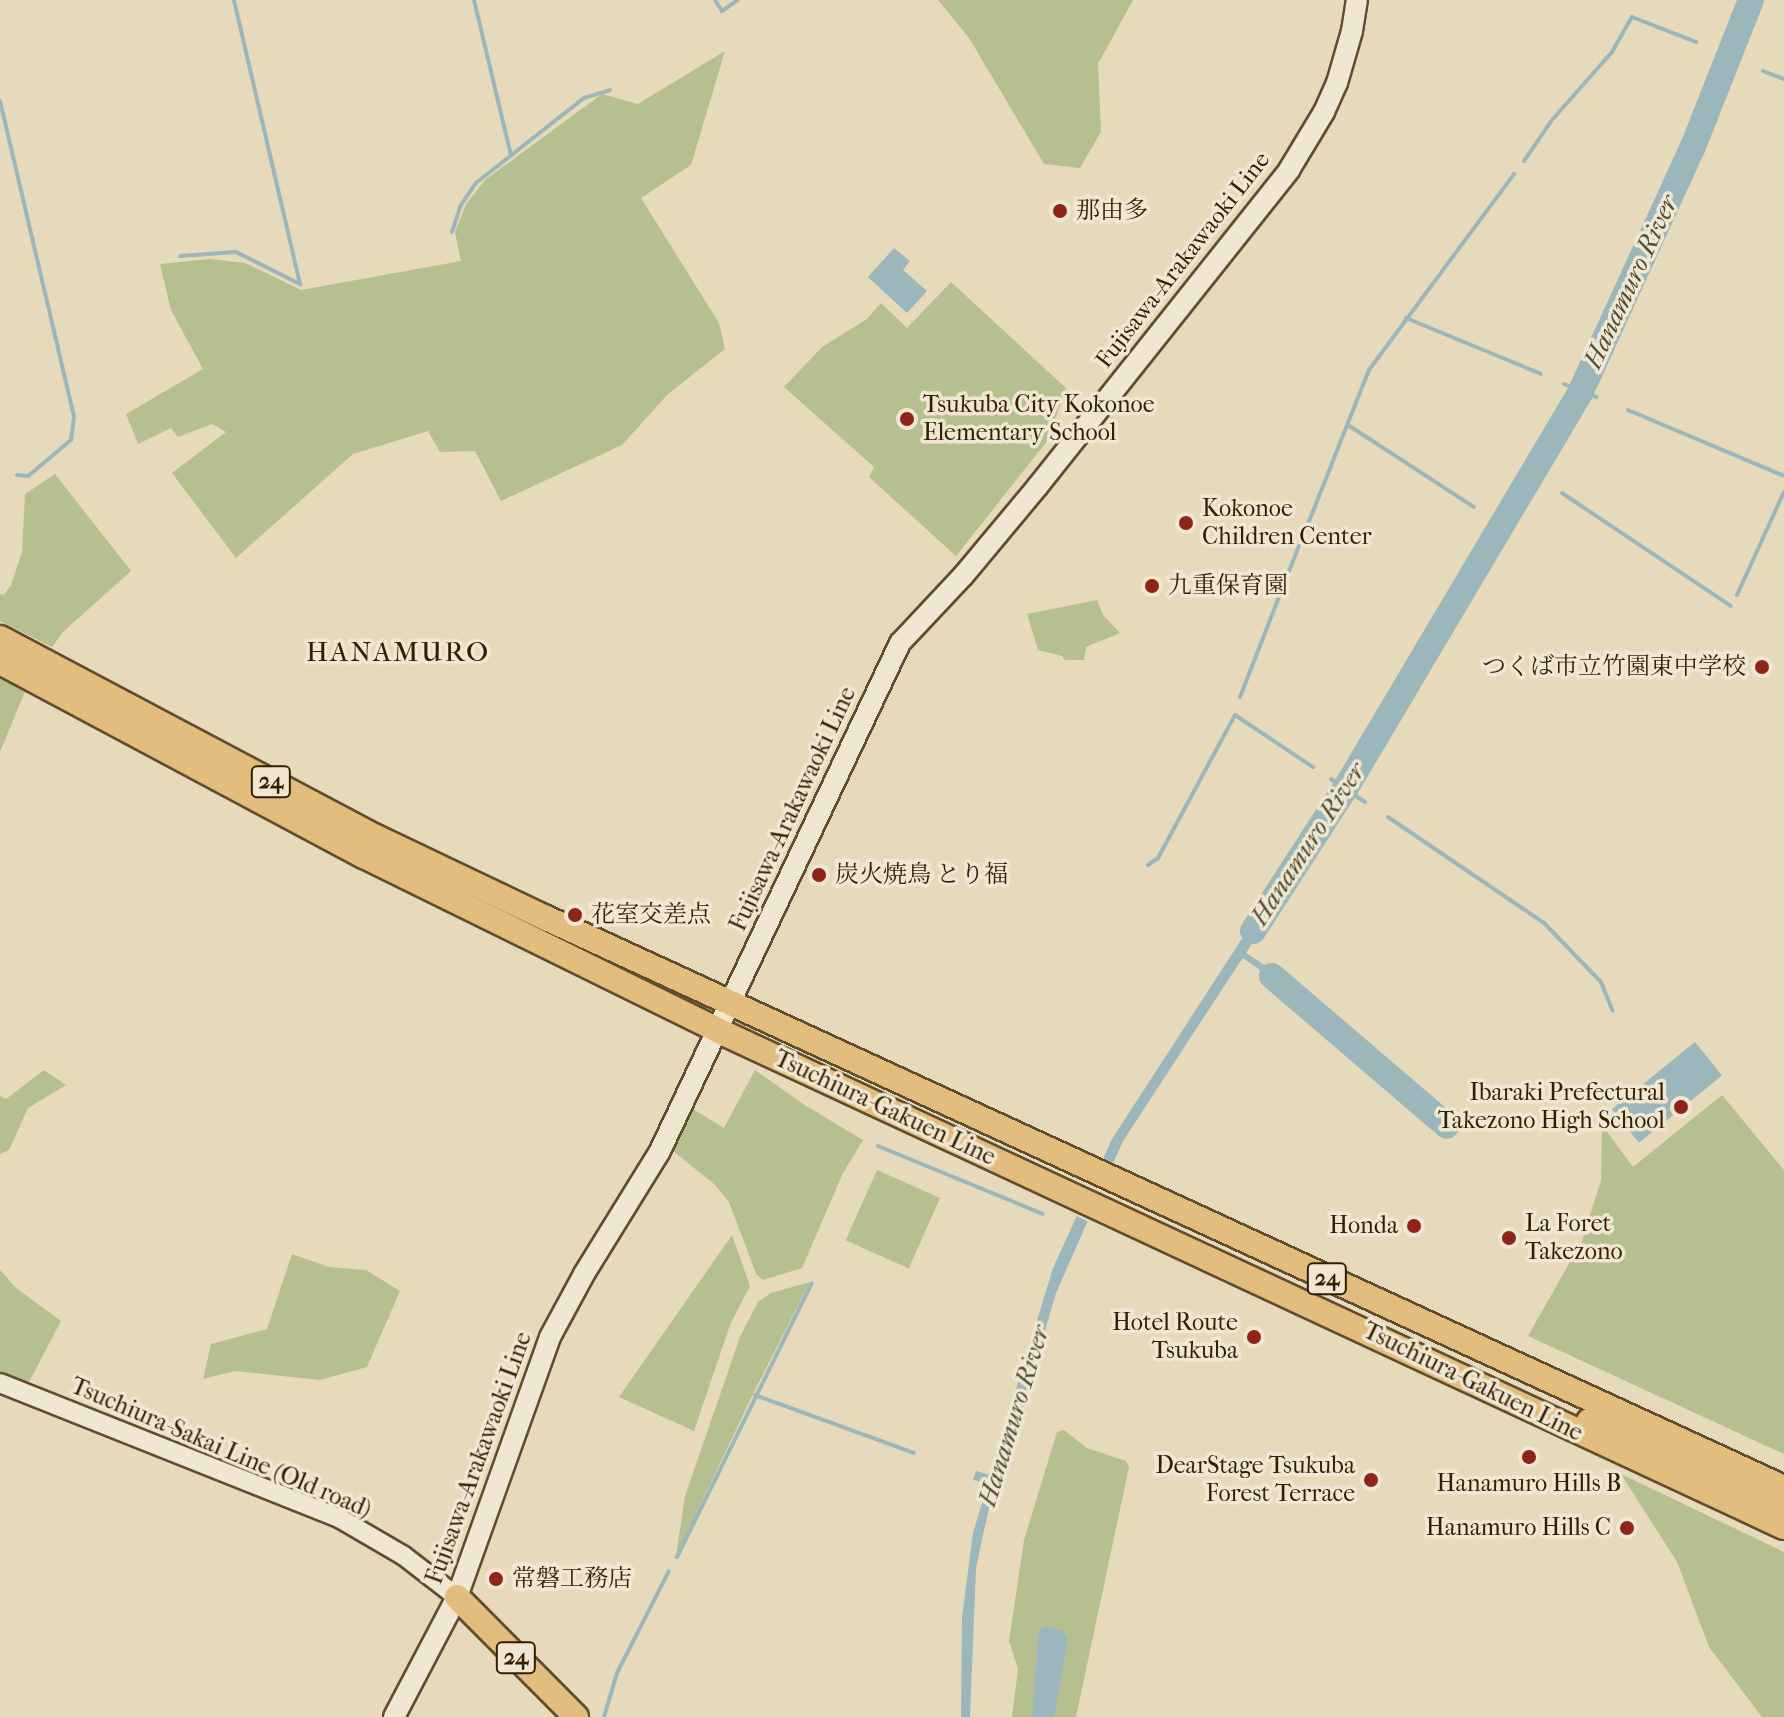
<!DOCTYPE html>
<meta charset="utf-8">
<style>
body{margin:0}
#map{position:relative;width:1784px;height:1717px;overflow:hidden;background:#e6daba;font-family:"IM FELL French Canon","Noto Serif JP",serif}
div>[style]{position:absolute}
.green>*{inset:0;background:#b6bf8f;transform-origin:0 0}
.water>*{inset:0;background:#9cb7bb;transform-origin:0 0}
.pier>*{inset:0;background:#e6daba;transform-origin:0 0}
.stream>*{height:4px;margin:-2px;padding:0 2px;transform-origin:2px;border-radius:2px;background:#9cb7bb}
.river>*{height:26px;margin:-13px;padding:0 13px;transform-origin:13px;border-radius:13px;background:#9cb7bb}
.roads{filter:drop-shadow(2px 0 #604d2e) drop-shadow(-2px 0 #604d2e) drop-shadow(0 2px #604d2e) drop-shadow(0 -2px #604d2e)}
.tertiary>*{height:18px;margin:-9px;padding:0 9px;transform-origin:9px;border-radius:9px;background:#efe7d2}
.secondary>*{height:20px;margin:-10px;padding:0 10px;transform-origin:10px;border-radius:10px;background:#efe7d2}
.primary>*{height:24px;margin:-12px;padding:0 12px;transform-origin:12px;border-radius:12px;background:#e3bd7d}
.dots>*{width:22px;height:22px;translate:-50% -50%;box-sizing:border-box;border:4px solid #efe7d2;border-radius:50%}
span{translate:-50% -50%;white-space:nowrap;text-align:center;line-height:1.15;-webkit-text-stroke:7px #efe7d2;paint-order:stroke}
.shield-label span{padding:2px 6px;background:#efe7d2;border:2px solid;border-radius:6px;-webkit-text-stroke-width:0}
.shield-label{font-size:22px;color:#331e00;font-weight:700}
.poi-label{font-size:24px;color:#331e00}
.left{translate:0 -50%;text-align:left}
.right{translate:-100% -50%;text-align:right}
.street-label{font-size:24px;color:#331e00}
.water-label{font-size:26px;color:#524c38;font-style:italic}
.quarter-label{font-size:28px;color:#331e00;letter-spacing:2px}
</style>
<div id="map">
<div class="green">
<i style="clip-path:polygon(938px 0,1133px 0,1098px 64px,1101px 132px,1080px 168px,1044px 164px,969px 38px)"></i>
<i style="clip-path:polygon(725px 51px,691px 165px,641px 198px,719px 323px,725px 349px,668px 394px,622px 445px,501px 501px,475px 451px,440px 452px,428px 431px,353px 454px,236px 558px,172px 473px,226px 432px,212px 424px,178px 437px,171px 428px,138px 444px,126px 414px,203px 369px,171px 310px,160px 264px,210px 259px,245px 263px,301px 290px,461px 261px,455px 232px,466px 204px,486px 179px,602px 94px,638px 104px)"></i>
<i style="clip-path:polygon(951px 282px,1066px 388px,1048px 440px,956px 556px,869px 477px,874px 467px,784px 387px,822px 347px,867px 319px,881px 303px,907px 328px)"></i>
<i style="clip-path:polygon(55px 474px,131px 571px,64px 631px,52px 647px,0 621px,0 594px,4px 595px,11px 585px,22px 552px,25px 494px)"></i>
<i style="clip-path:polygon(1097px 600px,1103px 615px,1120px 633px,1086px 647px,1084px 660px,1065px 660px,1062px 656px,1038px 650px,1027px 614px)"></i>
<i style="clip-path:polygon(0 675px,26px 689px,0 752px)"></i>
<i style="clip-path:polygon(44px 1070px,66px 1085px,28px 1108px,9px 1150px,0 1154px,0 1096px,6px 1099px)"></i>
<i style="clip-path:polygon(755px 1070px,803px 1104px,863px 1140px,843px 1173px,802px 1268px,763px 1280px,756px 1274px,729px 1202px,714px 1184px,673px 1151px,693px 1109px,724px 1128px)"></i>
<i style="clip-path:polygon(1722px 1095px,1784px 1170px,1784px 1454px,1528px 1336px,1582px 1241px,1601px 1180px,1602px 1125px,1633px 1167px)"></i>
<i style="left:877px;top:1170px;width:69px;height:77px;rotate:24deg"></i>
<i style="clip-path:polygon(732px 1235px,750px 1286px,730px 1325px,694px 1431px,619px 1397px)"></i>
<i style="clip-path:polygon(292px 1254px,329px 1267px,366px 1270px,400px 1291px,367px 1367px,320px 1380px,235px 1371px,203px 1379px,211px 1344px,267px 1329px)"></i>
<i style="clip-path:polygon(0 1270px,16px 1288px,61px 1321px,27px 1386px,0 1376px)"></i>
<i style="clip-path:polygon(810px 1282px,753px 1394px,676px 1556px,685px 1496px,740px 1337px,758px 1302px,771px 1293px)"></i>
<i style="clip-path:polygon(1064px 1430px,1087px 1448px,1126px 1461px,1129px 1467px,1076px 1717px,1012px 1717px,1018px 1669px,1009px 1641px,1024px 1540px,1057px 1432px)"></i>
<i style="clip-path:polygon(1621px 1474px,1784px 1552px,1784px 1717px,1762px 1717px,1709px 1647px,1677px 1562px)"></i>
</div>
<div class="water">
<i style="clip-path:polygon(894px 248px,910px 261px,903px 270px,927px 291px,907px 313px,868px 277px)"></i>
<i style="clip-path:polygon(1267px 900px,1277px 905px,1246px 953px,1273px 971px,1267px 975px,1243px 958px,1240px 962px,1123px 1141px,1056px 1293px,1023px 1406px,996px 1479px,983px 1535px,976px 1568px,970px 1717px,961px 1717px,962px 1617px,973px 1533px,988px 1483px,973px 1480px,976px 1471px,990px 1475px,1053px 1268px,1112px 1139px)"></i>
<i style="left:1695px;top:1042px;width:43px;height:107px;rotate:51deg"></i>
<i style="clip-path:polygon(1044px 1626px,1063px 1631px,1068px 1640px,1054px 1717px,1032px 1717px,1039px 1631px)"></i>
</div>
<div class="pier">
<i style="left:1099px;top:1156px;width:21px;height:64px;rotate:25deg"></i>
</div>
<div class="stream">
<i style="left:474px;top:0;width:159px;rotate:76.6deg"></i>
<i style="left:715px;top:0;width:13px;rotate:58deg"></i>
<i style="left:722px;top:11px;width:19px;rotate:-35deg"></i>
<i style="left:1763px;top:71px;width:22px;rotate:21deg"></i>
<i style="left:0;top:101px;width:324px;rotate:76.8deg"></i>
<i style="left:74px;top:416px;width:24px;rotate:97deg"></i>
<i style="left:71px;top:440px;width:56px;rotate:140.1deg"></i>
<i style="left:28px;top:476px;width:11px;rotate:-175deg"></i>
<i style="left:1524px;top:161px;width:50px;rotate:-55.7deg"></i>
<i style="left:1552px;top:120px;width:91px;rotate:-48.6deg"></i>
<i style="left:1612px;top:52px;width:40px;rotate:-60.3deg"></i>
<i style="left:1632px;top:17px;width:69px;rotate:21.3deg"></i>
<i style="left:452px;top:232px;width:28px;rotate:-72deg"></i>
<i style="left:461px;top:205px;width:27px;rotate:-56deg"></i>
<i style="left:476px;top:183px;width:137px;rotate:-38.2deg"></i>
<i style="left:584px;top:98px;width:27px;rotate:-17deg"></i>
<i style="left:180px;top:256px;width:56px;rotate:-4.1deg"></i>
<i style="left:236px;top:252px;width:72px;rotate:26.6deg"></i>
<i style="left:300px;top:284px;width:292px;rotate:-103.1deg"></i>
<i style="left:1406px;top:318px;width:146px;rotate:22.5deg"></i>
<i style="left:1564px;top:384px;width:35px;rotate:22deg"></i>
<i style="left:1628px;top:410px;width:169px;rotate:22.9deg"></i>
<i style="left:1348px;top:425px;width:150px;rotate:33.1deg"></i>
<i style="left:1562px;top:493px;width:203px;rotate:33.8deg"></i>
<i style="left:1304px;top:534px;width:176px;rotate:-68.4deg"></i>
<i style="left:1369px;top:370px;width:244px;rotate:-53.5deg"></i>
<i style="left:1737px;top:595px;width:113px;rotate:-65.5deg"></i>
<i style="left:1240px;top:697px;width:162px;rotate:-68.7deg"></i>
<i style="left:1331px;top:779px;width:41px;rotate:34.1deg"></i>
<i style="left:1388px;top:817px;width:189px;rotate:34.2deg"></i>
<i style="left:1544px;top:923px;width:82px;rotate:46deg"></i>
<i style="left:1601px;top:982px;width:31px;rotate:68deg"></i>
<i style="left:1148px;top:865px;width:12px;rotate:-35deg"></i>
<i style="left:1158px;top:858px;width:162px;rotate:-61.7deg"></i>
<i style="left:1235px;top:715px;width:94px;rotate:33.7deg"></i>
<i style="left:878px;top:1146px;width:178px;rotate:22.4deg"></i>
<i style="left:755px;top:1395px;width:169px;rotate:20deg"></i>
<i style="left:677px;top:1557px;width:305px;rotate:-63.8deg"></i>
<i style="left:604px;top:1717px;width:46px;rotate:-73.5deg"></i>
<i style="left:617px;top:1673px;width:114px;rotate:-63deg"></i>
</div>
<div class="river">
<i style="left:1253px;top:931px;width:169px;rotate:-57.1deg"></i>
<i style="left:1345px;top:789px;width:463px;rotate:-59.3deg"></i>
<i style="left:1581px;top:391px;width:266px;rotate:-65.4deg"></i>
<i style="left:1692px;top:149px;width:160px;rotate:-68.4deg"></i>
<i style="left:1272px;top:976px;width:230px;rotate:40.6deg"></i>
</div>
<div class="roads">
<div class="tertiary">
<i style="left:0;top:1383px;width:365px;rotate:21.7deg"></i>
<i style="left:339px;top:1518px;width:75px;rotate:30.3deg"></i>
<i style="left:404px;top:1556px;width:67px;rotate:37.7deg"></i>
</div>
<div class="secondary">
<i style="left:394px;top:1717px;width:136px;rotate:-62.3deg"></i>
<i style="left:457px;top:1597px;width:276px;rotate:-70.3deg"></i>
<i style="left:550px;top:1337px;width:72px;rotate:-61.6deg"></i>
<i style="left:584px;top:1274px;width:145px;rotate:-58.3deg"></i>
<i style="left:660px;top:1151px;width:562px;rotate:-64.71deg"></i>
<i style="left:900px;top:643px;width:92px;rotate:-46.8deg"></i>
<i style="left:963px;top:576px;width:117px;rotate:-50.2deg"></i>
<i style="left:1038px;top:486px;width:404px;rotate:-51.5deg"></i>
<i style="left:1289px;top:170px;width:68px;rotate:-58.9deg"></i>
<i style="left:1324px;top:112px;width:32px;rotate:-66deg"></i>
<i style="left:1337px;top:83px;width:54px;rotate:-73.9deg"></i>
<i style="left:1352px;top:31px;width:31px;rotate:-81deg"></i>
</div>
<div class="primary">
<i style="left:0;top:638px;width:425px;rotate:27.9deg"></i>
<i style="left:376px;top:837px;width:188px;rotate:25.5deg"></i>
<i style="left:546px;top:918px;width:1363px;rotate:24.72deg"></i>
<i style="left:0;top:662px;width:412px;rotate:28.1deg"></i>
<i style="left:364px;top:856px;width:394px;rotate:26.2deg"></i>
<i style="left:717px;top:1030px;width:1177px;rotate:24.98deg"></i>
<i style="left:1589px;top:1421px;width:214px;rotate:24deg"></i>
<i style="left:457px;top:1597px;width:169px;rotate:45.2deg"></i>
</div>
</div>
<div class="dots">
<i style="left:1060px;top:211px;background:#8f2418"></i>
<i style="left:907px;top:419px;background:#8f2418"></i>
<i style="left:1186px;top:523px;background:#8f2418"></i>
<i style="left:1152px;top:586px;background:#8f2418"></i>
<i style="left:1762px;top:667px;background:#8f2418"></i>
<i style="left:819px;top:875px;background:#8f2418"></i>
<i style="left:575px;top:915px;background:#8f2418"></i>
<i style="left:1681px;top:1107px;background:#8f2418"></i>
<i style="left:1414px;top:1226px;background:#8f2418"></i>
<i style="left:1509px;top:1238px;background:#8f2418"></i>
<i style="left:1254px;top:1337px;background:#8f2418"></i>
<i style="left:1529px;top:1457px;background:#8f2418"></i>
<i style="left:1371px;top:1480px;background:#8f2418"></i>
<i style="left:1627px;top:1528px;background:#8f2418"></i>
<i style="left:496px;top:1579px;background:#8f2418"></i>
</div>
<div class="shield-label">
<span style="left:271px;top:782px">24</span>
<span style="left:1327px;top:1279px">24</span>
<span style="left:516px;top:1658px">24</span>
</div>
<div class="poi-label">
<span class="left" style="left:1076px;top:211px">那由多</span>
<span class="left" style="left:923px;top:419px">Tsukuba City Kokonoe<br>Elementary School</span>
<span class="left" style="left:1202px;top:523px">Kokonoe<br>Children Center</span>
<span class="left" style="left:1168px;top:586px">九重保育園</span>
<span class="right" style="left:1746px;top:667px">つくば市立竹園東中学校</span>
<span class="left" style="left:835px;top:875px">炭火焼鳥 とり福</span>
<span class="left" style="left:591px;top:915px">花室交差点</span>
<span class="right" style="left:1665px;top:1107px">Ibaraki Prefectural<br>Takezono High School</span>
<span class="left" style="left:1525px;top:1238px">La Foret<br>Takezono</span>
<span class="right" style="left:1398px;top:1226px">Honda</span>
<span class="right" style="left:1238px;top:1337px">Hotel Route<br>Tsukuba</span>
<span class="right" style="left:1355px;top:1480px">DearStage Tsukuba<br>Forest Terrace</span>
<span style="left:1529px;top:1484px">Hanamuro Hills B</span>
<span class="right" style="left:1611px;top:1528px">Hanamuro Hills C</span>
<span class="left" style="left:512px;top:1579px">常磐工務店</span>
</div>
<div class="street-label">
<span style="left:1183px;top:260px;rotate:-52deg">Fujisawa-Arakawaoki Line</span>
<span style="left:793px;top:809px;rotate:-65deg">Fujisawa-Arakawaoki Line</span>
<span style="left:885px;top:1108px;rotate:25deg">Tsuchiura-Gakuen Line</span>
<span style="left:1473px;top:1382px;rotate:26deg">Tsuchiura-Gakuen Line</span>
<span style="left:221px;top:1448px;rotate:23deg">Tsuchiura-Sakai Line (Old road)</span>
<span style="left:479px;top:1458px;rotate:-70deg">Fujisawa-Arakawaoki Line</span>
</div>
<div class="water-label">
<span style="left:1631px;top:282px;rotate:-65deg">Hanamuro River</span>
<span style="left:1308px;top:844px;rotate:-57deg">Hanamuro River</span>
<span style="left:1014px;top:1416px;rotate:-73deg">Hanamuro River</span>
</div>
<div class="quarter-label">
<span style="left:398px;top:652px">HANAMURO</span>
</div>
</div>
